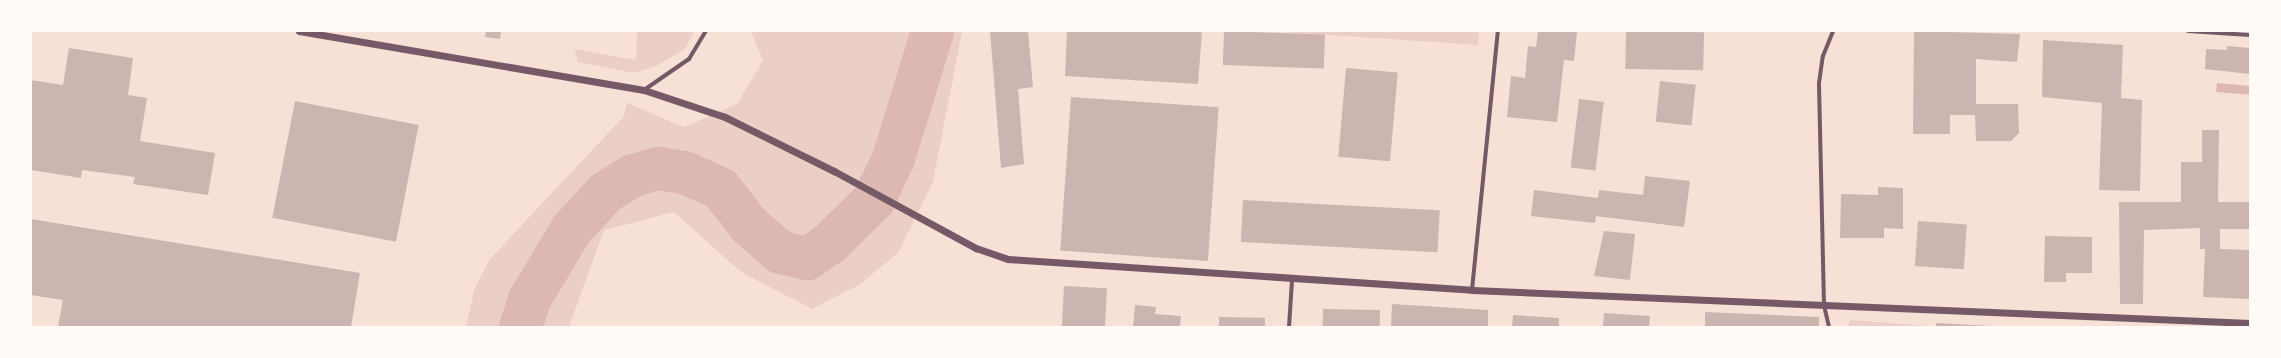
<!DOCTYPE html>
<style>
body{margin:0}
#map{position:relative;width:2281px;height:358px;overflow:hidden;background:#f7e1d7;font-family:Signika,sans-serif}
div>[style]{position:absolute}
.green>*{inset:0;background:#ebcfc5}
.water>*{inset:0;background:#dcb8b0;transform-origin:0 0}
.river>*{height:43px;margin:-21.5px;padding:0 21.5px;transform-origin:21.5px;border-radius:21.5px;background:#dcb8b0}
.building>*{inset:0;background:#ccb4b1;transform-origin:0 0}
.minor>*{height:4px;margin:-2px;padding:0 2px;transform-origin:2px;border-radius:2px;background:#755966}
.tertiary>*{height:7px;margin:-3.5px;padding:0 3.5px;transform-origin:3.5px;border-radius:3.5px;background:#755966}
span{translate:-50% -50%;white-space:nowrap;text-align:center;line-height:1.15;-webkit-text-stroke:3px #fffaf5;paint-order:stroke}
.frame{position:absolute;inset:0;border:32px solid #fffaf5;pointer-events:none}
</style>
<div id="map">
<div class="green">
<i style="clip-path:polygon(637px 31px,694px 31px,685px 49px,656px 66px,633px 73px,578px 62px,574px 49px,636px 60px)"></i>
<i style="clip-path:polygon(751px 31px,962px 31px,933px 182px,898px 253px,859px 285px,812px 309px,741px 272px,674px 212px,604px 230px,569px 327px,466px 327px,474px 290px,490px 259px,624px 116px,627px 103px,684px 127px,737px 104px,763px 60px)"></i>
<i style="clip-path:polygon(1269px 31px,1479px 31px,1478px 45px)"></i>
<i style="clip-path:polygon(1850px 320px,1926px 326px,1926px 327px,1848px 327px)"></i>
</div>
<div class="water">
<i style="left:2217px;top:83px;width:33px;height:9px;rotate:5deg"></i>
</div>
<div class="river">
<i style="left:520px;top:327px;width:29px;rotate:-72deg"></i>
<i style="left:529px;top:299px;width:82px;rotate:-59deg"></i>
<i style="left:571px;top:229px;width:50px;rotate:-47.4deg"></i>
<i style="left:605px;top:192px;width:31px;rotate:-32deg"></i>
<i style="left:631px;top:176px;width:28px;rotate:-17deg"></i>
<i style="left:658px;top:168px;width:26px;rotate:9deg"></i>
<i style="left:684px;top:172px;width:39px;rotate:24deg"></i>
<i style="left:720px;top:188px;width:46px;rotate:52.1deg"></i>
<i style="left:748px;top:224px;width:43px;rotate:41.2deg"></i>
<i style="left:780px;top:252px;width:28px;rotate:13deg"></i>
<i style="left:807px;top:258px;width:27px;rotate:-34deg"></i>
<i style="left:829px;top:243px;width:62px;rotate:-44.3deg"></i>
<i style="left:873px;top:200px;width:47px;rotate:-64.5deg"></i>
<i style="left:893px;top:158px;width:133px;rotate:-72.9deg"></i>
</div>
<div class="building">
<i style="clip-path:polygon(486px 31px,501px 31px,500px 39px,485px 37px)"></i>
<i style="clip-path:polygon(990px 31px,1028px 31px,1033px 87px,1018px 89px,1024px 164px,1001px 168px)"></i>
<i style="clip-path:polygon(1067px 31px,1202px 31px,1198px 84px,1065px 76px)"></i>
<i style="left:1224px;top:31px;width:101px;height:34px;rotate:2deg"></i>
<i style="clip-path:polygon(1538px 31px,1577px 31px,1574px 61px,1564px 60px,1557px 122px,1507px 117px,1511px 76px,1525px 78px,1528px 46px,1536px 47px)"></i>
<i style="left:1626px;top:31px;width:78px;height:38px;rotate:1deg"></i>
<i style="clip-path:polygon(1914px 31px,2020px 34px,2017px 62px,1976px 59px,1976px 104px,2018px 104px,2019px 133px,2011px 141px,1976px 141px,1975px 115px,1950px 115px,1950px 134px,1913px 134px)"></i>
<i style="clip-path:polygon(2043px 40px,2123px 45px,2121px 98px,2142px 100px,2140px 191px,2099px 190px,2102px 103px,2042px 97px)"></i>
<i style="clip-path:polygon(2227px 46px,2250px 48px,2250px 74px,2205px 69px,2206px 49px,2227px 50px)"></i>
<i style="clip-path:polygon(69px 48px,133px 58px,128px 95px,147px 98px,140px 141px,215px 153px,208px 195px,133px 184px,135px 177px,82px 170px,81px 178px,31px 170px,31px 80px,63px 85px)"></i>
<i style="left:1346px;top:68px;width:52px;height:89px;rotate:5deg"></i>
<i style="left:1660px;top:81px;width:36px;height:41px;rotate:6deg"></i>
<i style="left:1071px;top:97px;width:148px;height:154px;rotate:4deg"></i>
<i style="left:1579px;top:99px;width:25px;height:69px;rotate:7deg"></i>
<i style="left:295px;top:101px;width:126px;height:119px;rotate:11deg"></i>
<i style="clip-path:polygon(2202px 130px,2219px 130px,2218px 202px,2250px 202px,2250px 229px,2220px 229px,2220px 249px,2250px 250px,2250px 299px,2203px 297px,2205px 249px,2200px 249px,2200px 228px,2144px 230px,2143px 304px,2120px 304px,2119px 202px,2181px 202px,2181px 162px,2202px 162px)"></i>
<i style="clip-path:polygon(1645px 176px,1690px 181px,1684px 227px,1596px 216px,1595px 223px,1531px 216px,1534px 190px,1598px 198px,1599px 190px,1643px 195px)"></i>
<i style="clip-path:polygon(1878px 187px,1903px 188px,1903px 229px,1884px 228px,1884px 238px,1840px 238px,1841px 194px,1878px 195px)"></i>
<i style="left:1243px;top:200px;width:197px;height:42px;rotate:3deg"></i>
<i style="clip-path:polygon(31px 219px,360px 273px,351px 327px,58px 327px,63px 300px,31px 295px)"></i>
<i style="left:1918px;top:221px;width:49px;height:45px;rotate:4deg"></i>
<i style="clip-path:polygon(1604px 231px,1635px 234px,1630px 280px,1594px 276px)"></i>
<i style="clip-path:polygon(2045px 236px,2092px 237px,2092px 273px,2066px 273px,2066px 282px,2044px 282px)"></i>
<i style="left:1064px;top:286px;width:43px;height:41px;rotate:3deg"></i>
<i style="clip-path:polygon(1392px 304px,1488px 310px,1488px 327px,1391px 327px)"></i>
<i style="clip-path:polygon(1135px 305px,1156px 307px,1155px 314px,1181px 316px,1180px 327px,1133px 327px)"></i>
<i style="left:1323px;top:309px;width:57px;height:18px;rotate:1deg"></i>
<i style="clip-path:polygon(1705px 312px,1819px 317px,1819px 327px,1705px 327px)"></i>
<i style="clip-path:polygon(1604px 313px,1650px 316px,1649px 327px,1603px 327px)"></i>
<i style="clip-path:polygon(1513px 315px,1559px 318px,1559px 327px,1512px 327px)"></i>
<i style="left:1219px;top:317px;width:46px;height:10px;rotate:1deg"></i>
<i style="clip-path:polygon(1936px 323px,1991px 326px,1991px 327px,1936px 327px)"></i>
</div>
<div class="minor">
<i style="left:2188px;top:31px;width:62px;rotate:3.7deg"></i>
<i style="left:644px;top:90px;width:55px;rotate:-34.6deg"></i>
<i style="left:689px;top:59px;width:33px;rotate:-59deg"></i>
<i style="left:1472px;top:290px;width:260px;rotate:-84.3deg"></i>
<i style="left:1289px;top:327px;width:47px;rotate:-86.3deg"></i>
<i style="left:1829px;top:327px;width:23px;rotate:-103deg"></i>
<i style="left:1824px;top:305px;width:222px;rotate:-91.3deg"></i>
<i style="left:1819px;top:83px;width:27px;rotate:-82deg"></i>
<i style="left:1823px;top:56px;width:27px;rotate:-68deg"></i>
</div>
<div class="tertiary">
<i style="left:299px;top:31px;width:350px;rotate:9.7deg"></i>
<i style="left:644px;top:90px;width:85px;rotate:18.4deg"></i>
<i style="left:725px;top:117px;width:122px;rotate:26.4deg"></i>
<i style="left:834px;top:171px;width:162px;rotate:28.5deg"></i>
<i style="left:976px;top:248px;width:34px;rotate:19deg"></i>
<i style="left:1008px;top:259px;width:465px;rotate:3.8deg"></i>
<i style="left:1472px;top:290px;width:779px;rotate:2.43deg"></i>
</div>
<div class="frame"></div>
</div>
